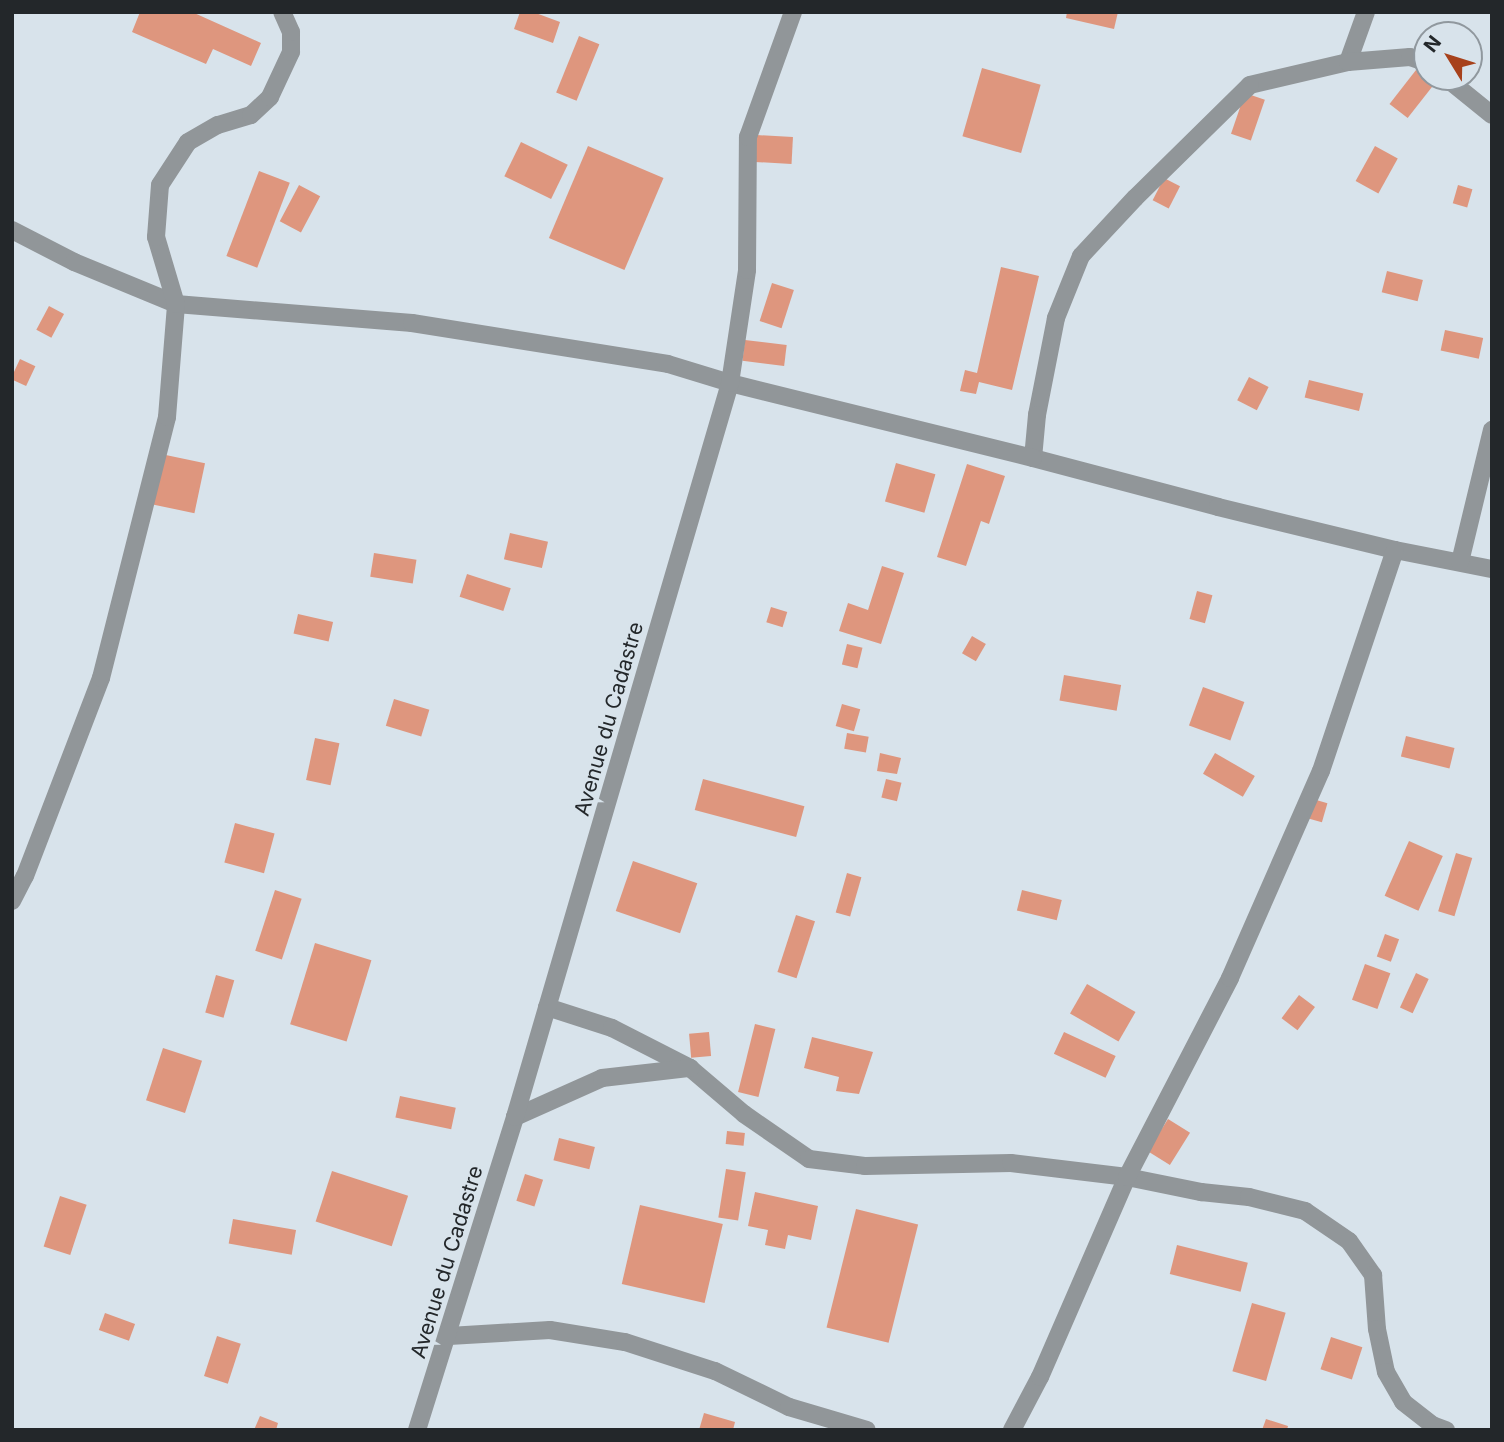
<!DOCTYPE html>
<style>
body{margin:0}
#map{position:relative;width:1504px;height:1442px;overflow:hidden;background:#d8e3eb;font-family:Inter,sans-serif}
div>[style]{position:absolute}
.building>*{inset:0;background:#de967e;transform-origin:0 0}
.minor>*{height:18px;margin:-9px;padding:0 9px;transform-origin:9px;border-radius:9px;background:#919699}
span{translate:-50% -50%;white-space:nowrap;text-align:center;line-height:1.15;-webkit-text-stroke:7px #d8e3eb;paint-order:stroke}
.street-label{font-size:21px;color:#23272a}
.frame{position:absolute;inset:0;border:14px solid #23272a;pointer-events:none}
.north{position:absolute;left:1413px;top:21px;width:70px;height:70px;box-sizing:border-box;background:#d8e3eb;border:2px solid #90989e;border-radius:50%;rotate:308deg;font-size:19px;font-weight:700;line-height:28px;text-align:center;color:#23272a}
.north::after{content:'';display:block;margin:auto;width:24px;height:32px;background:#a7411b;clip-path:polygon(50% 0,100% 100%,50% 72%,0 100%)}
</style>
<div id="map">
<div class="building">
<i style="clip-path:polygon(140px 12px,192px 12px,261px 43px,251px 66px,213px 49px,206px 64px,132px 32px)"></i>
<i style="clip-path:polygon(520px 12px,533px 12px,560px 22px,553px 43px,514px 29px)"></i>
<i style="clip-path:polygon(1067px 12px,1118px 12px,1114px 29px,1066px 18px)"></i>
<i style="left:579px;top:36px;width:22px;height:61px;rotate:22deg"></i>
<i style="left:982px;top:68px;width:61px;height:71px;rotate:16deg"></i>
<i style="left:1416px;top:70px;width:23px;height:43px;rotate:38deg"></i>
<i style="left:1245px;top:93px;width:21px;height:43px;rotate:19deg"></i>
<i style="left:756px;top:135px;width:37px;height:27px;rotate:3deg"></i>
<i style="left:521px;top:142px;width:52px;height:38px;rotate:26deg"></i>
<i style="left:588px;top:146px;width:82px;height:100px;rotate:23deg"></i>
<i style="left:1375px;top:146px;width:26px;height:40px;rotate:29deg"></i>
<i style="left:259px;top:171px;width:33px;height:91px;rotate:21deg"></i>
<i style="left:1164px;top:178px;width:18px;height:25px;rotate:27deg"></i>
<i style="left:299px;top:185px;width:24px;height:41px;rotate:28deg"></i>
<i style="left:1458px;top:185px;width:15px;height:19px;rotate:16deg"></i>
<i style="clip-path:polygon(1001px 267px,1039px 276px,1012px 390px,979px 382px,976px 394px,960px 391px,965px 370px,977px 373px)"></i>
<i style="left:1387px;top:271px;width:37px;height:22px;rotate:14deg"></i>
<i style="left:772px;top:283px;width:23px;height:40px;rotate:18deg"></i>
<i style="left:49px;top:306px;width:17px;height:27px;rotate:28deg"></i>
<i style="left:1445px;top:330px;width:39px;height:21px;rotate:12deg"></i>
<i style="left:745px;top:340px;width:42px;height:21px;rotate:7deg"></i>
<i style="left:20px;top:359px;width:17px;height:22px;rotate:25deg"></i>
<i style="left:1249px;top:377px;width:22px;height:26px;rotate:27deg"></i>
<i style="left:1309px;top:380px;width:56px;height:18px;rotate:14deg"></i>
<i style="left:161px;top:454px;width:45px;height:51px;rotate:12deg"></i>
<i style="left:896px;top:463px;width:41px;height:40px;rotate:16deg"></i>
<i style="clip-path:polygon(967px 464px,1005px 476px,989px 524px,981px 521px,966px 566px,937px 557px)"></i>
<i style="left:510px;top:533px;width:39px;height:27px;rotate:13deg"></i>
<i style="left:374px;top:553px;width:43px;height:24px;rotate:9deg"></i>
<i style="clip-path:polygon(882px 566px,904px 573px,881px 644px,839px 631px,848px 603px,868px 610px)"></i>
<i style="left:467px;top:574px;width:46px;height:24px;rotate:18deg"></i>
<i style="left:1197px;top:591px;width:16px;height:29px;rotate:15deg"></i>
<i style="left:771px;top:607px;width:17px;height:16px;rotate:17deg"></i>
<i style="left:298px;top:614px;width:36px;height:20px;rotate:13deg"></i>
<i style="left:972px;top:636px;width:16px;height:20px;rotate:30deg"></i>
<i style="left:847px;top:644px;width:16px;height:21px;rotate:14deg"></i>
<i style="left:1064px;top:675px;width:58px;height:26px;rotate:10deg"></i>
<i style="left:1203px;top:687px;width:44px;height:41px;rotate:20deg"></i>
<i style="left:394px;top:699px;width:37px;height:28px;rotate:17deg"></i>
<i style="left:842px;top:704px;width:19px;height:23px;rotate:16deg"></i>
<i style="left:847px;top:733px;width:22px;height:16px;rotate:10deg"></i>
<i style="left:1406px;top:736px;width:50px;height:21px;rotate:14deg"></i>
<i style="left:315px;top:738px;width:25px;height:43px;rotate:12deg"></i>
<i style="clip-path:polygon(880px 753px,901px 758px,897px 774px,877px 771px)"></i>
<i style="left:1215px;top:753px;width:46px;height:24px;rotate:30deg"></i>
<i style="left:703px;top:779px;width:105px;height:32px;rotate:15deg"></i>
<i style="left:886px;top:779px;width:16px;height:19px;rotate:14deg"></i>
<i style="left:1313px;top:799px;width:15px;height:20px;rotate:16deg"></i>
<i style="left:235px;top:823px;width:41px;height:41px;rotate:15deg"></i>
<i style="left:1409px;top:841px;width:37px;height:60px;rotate:24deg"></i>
<i style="left:1456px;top:853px;width:17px;height:61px;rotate:17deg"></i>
<i style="left:633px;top:861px;width:68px;height:53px;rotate:19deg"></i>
<i style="left:847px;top:873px;width:15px;height:41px;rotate:16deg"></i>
<i style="left:275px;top:890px;width:28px;height:64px;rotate:18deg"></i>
<i style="left:1022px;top:890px;width:41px;height:21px;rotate:14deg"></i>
<i style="left:796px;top:915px;width:20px;height:60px;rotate:18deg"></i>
<i style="left:1385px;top:934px;width:15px;height:24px;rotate:20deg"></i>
<i style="left:315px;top:943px;width:59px;height:85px;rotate:17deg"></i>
<i style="left:1365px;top:964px;width:27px;height:38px;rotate:20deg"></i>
<i style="left:1416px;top:973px;width:14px;height:38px;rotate:25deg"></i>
<i style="left:216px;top:975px;width:19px;height:39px;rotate:16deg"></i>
<i style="left:1087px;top:984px;width:56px;height:34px;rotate:30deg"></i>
<i style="left:1299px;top:995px;width:20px;height:29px;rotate:37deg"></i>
<i style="left:755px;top:1024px;width:21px;height:70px;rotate:14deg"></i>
<i style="left:709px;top:1032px;width:24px;height:20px;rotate:85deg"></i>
<i style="left:1064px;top:1032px;width:57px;height:24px;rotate:25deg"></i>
<i style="clip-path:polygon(812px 1037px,873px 1052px,859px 1094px,836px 1091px,839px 1077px,804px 1068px)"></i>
<i style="left:163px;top:1048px;width:41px;height:55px;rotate:18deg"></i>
<i style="left:400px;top:1096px;width:57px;height:22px;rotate:12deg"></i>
<i style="left:1168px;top:1119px;width:26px;height:38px;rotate:32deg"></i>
<i style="left:727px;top:1131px;width:18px;height:13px;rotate:6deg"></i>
<i style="left:559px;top:1138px;width:37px;height:23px;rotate:14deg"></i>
<i style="left:726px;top:1169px;width:20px;height:49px;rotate:9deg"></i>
<i style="left:332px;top:1171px;width:80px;height:53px;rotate:18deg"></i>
<i style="left:525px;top:1174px;width:19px;height:28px;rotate:18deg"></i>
<i style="clip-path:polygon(755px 1192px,818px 1206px,811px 1240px,788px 1235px,785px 1249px,765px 1245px,768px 1230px,748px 1226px)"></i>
<i style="left:60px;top:1196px;width:28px;height:53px;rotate:18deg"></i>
<i style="left:640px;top:1205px;width:85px;height:81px;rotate:13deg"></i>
<i style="left:856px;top:1209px;width:64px;height:122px;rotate:14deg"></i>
<i style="left:233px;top:1219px;width:64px;height:25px;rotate:10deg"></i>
<i style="left:1177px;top:1245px;width:73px;height:30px;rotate:14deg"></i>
<i style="left:1252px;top:1303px;width:35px;height:71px;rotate:16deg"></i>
<i style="left:105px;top:1313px;width:32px;height:18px;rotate:20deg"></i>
<i style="left:217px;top:1336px;width:25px;height:42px;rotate:18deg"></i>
<i style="left:1331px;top:1337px;width:33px;height:34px;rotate:18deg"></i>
<i style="clip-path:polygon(704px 1413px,735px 1422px,733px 1430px,699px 1430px)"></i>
<i style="clip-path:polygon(260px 1416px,278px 1423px,276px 1430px,254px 1430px)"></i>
<i style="clip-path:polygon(1266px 1419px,1288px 1426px,1287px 1430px,1262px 1430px)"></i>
</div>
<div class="minor">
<i style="left:1366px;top:12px;width:53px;rotate:109.8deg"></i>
<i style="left:1348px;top:62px;width:101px;rotate:166.8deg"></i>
<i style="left:1250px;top:85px;width:161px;rotate:135.5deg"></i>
<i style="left:1135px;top:198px;width:79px;rotate:133deg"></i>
<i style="left:1081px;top:256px;width:67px;rotate:112deg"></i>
<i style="left:1056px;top:318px;width:99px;rotate:101.1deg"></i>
<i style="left:1037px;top:415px;width:43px;rotate:95.3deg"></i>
<i style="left:1033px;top:458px;width:191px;rotate:14.8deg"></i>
<i style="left:1218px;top:507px;width:182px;rotate:13.7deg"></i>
<i style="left:1395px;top:550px;width:99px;rotate:11.1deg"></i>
<i style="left:1348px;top:62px;width:62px;rotate:-4.6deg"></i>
<i style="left:1410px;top:57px;width:18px;rotate:19deg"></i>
<i style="left:1445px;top:77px;width:60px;rotate:39deg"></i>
<i style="left:12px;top:230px;width:70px;rotate:27.3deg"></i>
<i style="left:74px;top:262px;width:110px;rotate:22.4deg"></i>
<i style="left:176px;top:304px;width:237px;rotate:4.6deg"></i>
<i style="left:412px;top:323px;width:259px;rotate:9.1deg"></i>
<i style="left:668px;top:364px;width:65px;rotate:17deg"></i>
<i style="left:730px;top:383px;width:312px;rotate:13.9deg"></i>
<i style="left:1460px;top:562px;width:136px;rotate:-76.4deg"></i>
<i style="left:12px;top:901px;width:28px;rotate:-63deg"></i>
<i style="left:25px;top:876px;width:212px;rotate:-69deg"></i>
<i style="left:101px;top:678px;width:269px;rotate:-75.8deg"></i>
<i style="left:167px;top:417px;width:113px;rotate:-85.4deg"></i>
<i style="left:176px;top:304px;width:70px;rotate:-106.6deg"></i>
<i style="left:156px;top:237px;width:52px;rotate:-85.6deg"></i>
<i style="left:160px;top:185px;width:51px;rotate:-56.9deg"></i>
<i style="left:188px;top:142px;width:34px;rotate:-30deg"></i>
<i style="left:218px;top:125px;width:34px;rotate:-17deg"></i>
<i style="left:251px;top:115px;width:26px;rotate:-43deg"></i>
<i style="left:270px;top:97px;width:50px;rotate:-65deg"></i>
<i style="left:291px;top:52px;width:20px;rotate:-90deg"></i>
<i style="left:291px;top:32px;width:22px;rotate:-114deg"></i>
<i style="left:547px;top:1007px;width:68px;rotate:17.9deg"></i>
<i style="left:612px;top:1028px;width:88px;rotate:27.1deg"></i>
<i style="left:690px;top:1068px;width:71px;rotate:40.4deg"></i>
<i style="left:744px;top:1114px;width:79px;rotate:34.7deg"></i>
<i style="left:809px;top:1159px;width:56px;rotate:7.1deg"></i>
<i style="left:865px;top:1166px;width:146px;rotate:-1.2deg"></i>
<i style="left:1011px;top:1163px;width:117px;rotate:6.9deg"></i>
<i style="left:1127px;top:1177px;width:76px;rotate:11.5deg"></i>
<i style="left:1201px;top:1192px;width:48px;rotate:5.9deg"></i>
<i style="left:1249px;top:1197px;width:58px;rotate:14deg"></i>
<i style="left:1305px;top:1211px;width:53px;rotate:34.3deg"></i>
<i style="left:1349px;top:1241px;width:42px;rotate:54.8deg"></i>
<i style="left:1373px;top:1275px;width:54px;rotate:85.8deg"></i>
<i style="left:1377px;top:1329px;width:44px;rotate:78.2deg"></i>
<i style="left:1386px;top:1372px;width:34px;rotate:60deg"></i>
<i style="left:1403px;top:1402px;width:37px;rotate:38deg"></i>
<i style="left:1432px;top:1425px;width:15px;rotate:20deg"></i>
<i style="left:515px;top:1117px;width:95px;rotate:-24.1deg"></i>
<i style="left:602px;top:1078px;width:89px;rotate:-6.5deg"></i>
<i style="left:449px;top:1336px;width:101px;rotate:-3.4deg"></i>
<i style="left:550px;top:1330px;width:76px;rotate:9.1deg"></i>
<i style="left:625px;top:1342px;width:95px;rotate:17.9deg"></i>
<i style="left:715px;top:1371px;width:82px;rotate:25.9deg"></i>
<i style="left:789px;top:1407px;width:81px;rotate:16.4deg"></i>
<i style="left:417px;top:1430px;width:328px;rotate:-72.6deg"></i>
<i style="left:515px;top:1117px;width:765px;rotate:-73.67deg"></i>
<i style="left:730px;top:383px;width:114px;rotate:-81.4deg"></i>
<i style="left:747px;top:270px;width:133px;rotate:-89.6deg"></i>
<i style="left:748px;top:137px;width:133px;rotate:-70.2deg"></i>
<i style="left:1012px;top:1430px;width:60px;rotate:-62.2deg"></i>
<i style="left:1040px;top:1377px;width:218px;rotate:-66.5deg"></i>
<i style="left:1127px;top:1177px;width:224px;rotate:-62.6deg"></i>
<i style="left:1230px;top:978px;width:226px;rotate:-66.3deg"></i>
<i style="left:1321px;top:771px;width:233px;rotate:-71.5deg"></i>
</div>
<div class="street-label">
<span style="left:609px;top:719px;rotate:-74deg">Avenue du Cadastre</span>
<span style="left:447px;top:1262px;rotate:-73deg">Avenue du Cadastre</span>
</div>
<div class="frame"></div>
<div class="north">N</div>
</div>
